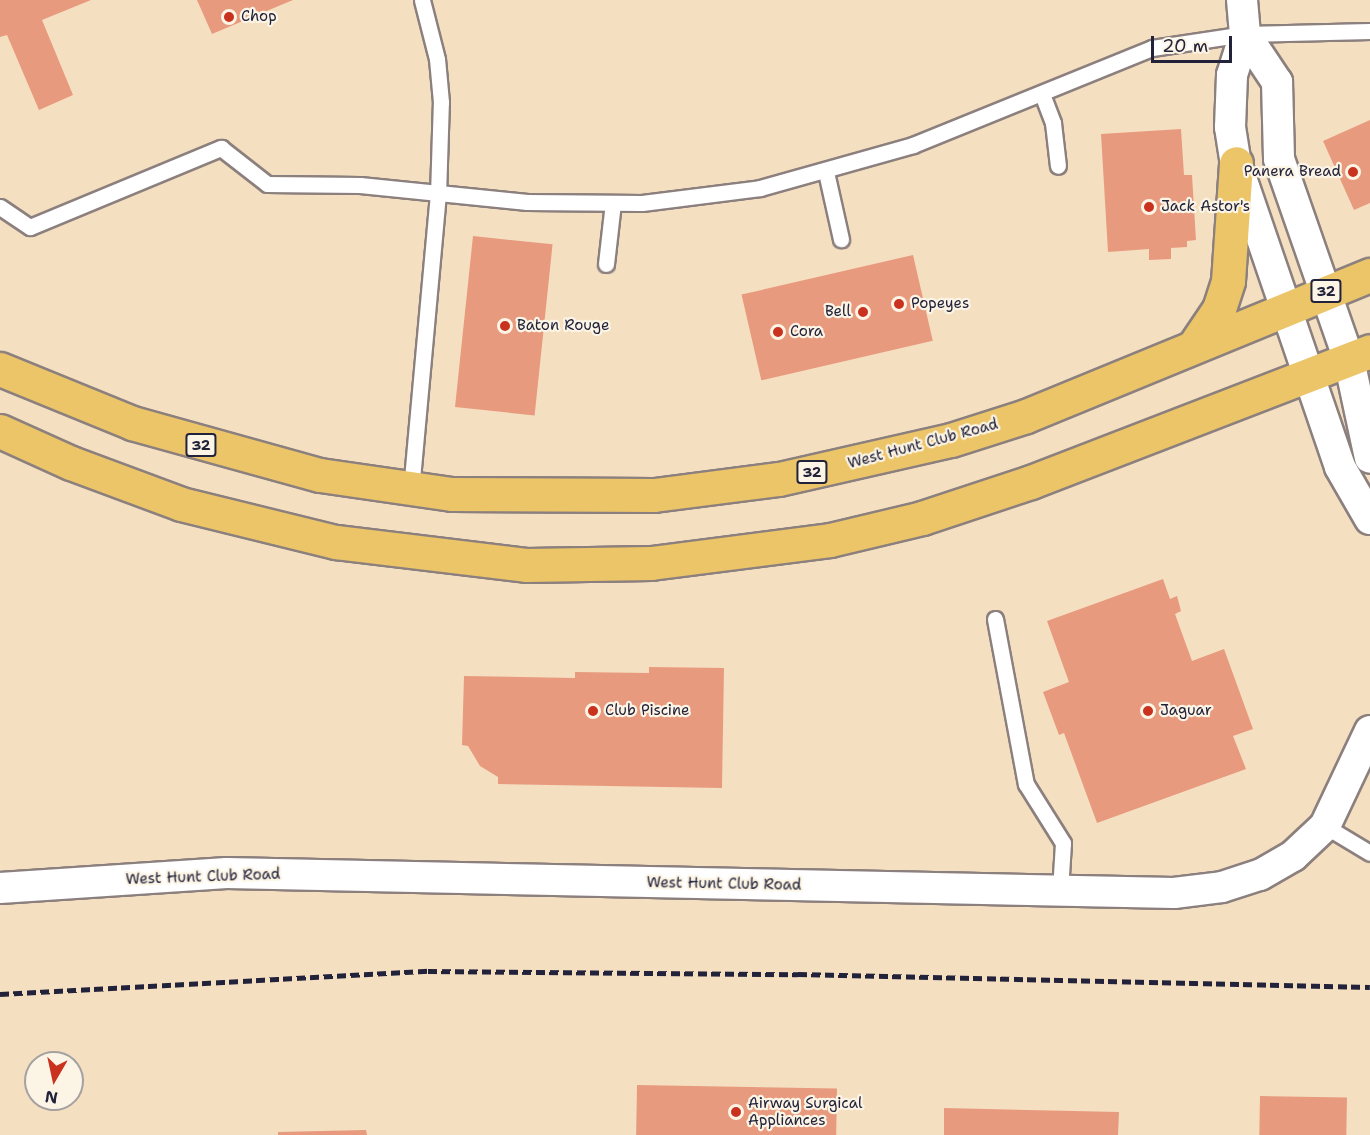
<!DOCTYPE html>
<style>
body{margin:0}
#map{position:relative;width:1370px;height:1135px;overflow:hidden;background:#f5dfc1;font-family:"Shantell Sans",sans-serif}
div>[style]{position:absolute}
.building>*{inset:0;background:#e89a7f;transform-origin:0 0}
.roads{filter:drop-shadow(2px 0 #8c807e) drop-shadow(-2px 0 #8c807e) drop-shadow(0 2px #8c807e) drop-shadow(0 -2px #8c807e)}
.service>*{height:15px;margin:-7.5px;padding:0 7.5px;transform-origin:7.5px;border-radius:7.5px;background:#fff}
.minor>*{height:30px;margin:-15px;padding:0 15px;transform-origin:15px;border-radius:15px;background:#fff}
.primary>*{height:33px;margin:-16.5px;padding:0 16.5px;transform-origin:16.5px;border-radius:16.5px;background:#ecc569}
.rail>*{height:4.5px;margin-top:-2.25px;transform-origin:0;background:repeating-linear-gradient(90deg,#22223b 0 9px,transparent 0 13.5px)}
.dots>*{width:16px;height:16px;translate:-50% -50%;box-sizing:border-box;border:3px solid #fcf5e5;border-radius:50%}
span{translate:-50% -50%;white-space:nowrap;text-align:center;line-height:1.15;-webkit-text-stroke:4.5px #fcf5e5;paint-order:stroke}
.shield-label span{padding:2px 4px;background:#fcf5e5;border:2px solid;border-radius:4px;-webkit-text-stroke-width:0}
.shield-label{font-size:14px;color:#22223b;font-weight:700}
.poi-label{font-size:15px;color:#22223b}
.left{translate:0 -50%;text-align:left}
.right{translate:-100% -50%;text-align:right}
.street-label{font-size:15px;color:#22223b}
.north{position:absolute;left:24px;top:1051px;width:60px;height:60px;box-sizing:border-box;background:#fcf5e5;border:2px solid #a5a1a1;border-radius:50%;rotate:189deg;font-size:16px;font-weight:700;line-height:24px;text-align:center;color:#22223b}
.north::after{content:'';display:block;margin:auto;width:21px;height:27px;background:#c8321e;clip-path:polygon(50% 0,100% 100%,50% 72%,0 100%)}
.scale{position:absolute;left:1151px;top:36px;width:81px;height:27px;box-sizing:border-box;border:3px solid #22223b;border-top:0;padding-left:8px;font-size:18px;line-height:21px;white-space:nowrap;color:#22223b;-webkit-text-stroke:4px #fcf5e5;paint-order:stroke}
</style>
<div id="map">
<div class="building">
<i style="clip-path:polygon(0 0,91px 0,42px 20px,73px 95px,39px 110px,7px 35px,0 37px)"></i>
<i style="clip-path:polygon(197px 0,293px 0,212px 34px)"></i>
<i style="clip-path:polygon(1370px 120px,1370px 203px,1354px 210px,1323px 141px)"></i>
<i style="clip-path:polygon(1181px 129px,1184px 175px,1192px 175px,1196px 240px,1187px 241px,1187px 247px,1171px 248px,1171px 259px,1149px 260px,1149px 249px,1108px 252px,1101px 134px)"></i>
<i style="left:473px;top:236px;width:80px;height:172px;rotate:6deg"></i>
<i style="left:913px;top:255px;width:88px;height:176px;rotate:77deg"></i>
<i style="clip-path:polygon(1163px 579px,1170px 599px,1177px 596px,1181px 611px,1175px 614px,1192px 661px,1224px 649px,1253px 729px,1233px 736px,1246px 769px,1097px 823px,1064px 733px,1059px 735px,1043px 692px,1069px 682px,1047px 621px)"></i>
<i style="clip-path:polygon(649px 667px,724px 668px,722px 788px,498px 784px,498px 777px,480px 766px,468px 746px,462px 745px,464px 676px,575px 678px,575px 672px,649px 673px)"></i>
<i style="left:637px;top:1085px;width:200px;height:50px;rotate:1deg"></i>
<i style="left:1260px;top:1096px;width:87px;height:39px;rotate:1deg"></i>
<i style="clip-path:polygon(944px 1108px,1119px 1112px,1118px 1135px,944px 1135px)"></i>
<i style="clip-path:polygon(366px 1130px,367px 1135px,278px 1135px,278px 1132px)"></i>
</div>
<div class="roads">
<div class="service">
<i style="left:1042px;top:94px;width:31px;rotate:69deg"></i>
<i style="left:1053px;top:123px;width:43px;rotate:83.4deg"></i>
<i style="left:826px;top:172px;width:69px;rotate:77.4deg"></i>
<i style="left:0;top:207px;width:36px;rotate:34deg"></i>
<i style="left:30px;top:227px;width:207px;rotate:-22.5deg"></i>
<i style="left:221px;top:148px;width:58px;rotate:38deg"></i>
<i style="left:267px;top:184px;width:93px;rotate:0.6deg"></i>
<i style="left:360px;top:185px;width:168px;rotate:5.8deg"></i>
<i style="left:527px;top:202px;width:115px;rotate:0.5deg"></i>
<i style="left:642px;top:203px;width:119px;rotate:-7.2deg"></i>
<i style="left:760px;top:188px;width:159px;rotate:-15.7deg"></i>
<i style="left:913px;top:145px;width:258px;rotate:-22.1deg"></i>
<i style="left:1152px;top:48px;width:94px;rotate:-8.6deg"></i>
<i style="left:1245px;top:34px;width:125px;rotate:-1.4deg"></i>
<i style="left:606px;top:264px;width:61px;rotate:-83.5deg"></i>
<i style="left:411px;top:490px;width:296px;rotate:-84.8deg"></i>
<i style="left:438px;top:195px;width:93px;rotate:-88.2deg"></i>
<i style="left:441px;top:102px;width:43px;rotate:-95.3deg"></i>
<i style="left:437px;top:59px;width:61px;rotate:-104.3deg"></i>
<i style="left:995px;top:619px;width:168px;rotate:79.4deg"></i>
<i style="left:1026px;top:784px;width:70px;rotate:57.9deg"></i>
<i style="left:1063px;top:843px;width:48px;rotate:93.6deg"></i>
<i style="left:1325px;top:826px;width:52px;rotate:31deg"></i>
</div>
<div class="minor">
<i style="left:1242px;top:0;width:34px;rotate:85deg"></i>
<i style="left:1245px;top:34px;width:43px;rotate:107.6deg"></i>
<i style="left:1232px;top:75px;width:52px;rotate:92.2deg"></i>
<i style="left:1230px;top:127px;width:36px;rotate:81deg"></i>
<i style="left:1236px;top:163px;width:321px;rotate:71.1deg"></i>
<i style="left:1340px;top:467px;width:60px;rotate:60deg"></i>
<i style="left:1245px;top:34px;width:58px;rotate:56.3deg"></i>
<i style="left:1277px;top:82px;width:77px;rotate:88.5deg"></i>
<i style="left:1279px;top:159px;width:213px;rotate:70.8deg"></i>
<i style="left:1349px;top:360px;width:100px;rotate:77.9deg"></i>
<i style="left:0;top:888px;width:227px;rotate:-3.8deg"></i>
<i style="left:227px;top:873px;width:947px;rotate:1.21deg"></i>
<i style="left:1174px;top:893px;width:48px;rotate:-7.1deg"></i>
<i style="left:1222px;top:887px;width:40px;rotate:-18deg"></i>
<i style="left:1260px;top:875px;width:38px;rotate:-30deg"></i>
<i style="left:1293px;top:856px;width:44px;rotate:-43.2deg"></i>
<i style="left:1325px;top:826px;width:105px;rotate:-64.7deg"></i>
</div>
<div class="primary">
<i style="left:1194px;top:346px;width:45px;rotate:-56deg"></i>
<i style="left:1219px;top:309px;width:29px;rotate:-72deg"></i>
<i style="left:1228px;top:281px;width:118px;rotate:-86.1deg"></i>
<i style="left:0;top:369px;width:143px;rotate:22.2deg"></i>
<i style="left:132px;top:423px;width:195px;rotate:15.5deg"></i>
<i style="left:320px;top:475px;width:133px;rotate:8.2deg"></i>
<i style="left:452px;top:494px;width:202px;rotate:0.3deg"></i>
<i style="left:654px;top:495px;width:126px;rotate:-7.3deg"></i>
<i style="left:779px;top:479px;width:176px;rotate:-12.8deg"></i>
<i style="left:951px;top:440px;width:79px;rotate:-17.7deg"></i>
<i style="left:1026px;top:416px;width:372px;rotate:-22.3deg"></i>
<i style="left:0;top:431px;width:78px;rotate:24.3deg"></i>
<i style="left:71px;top:463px;width:117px;rotate:20.4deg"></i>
<i style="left:181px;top:504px;width:160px;rotate:13.8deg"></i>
<i style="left:336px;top:542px;width:191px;rotate:6.9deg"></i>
<i style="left:526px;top:565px;width:125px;rotate:-0.9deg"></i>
<i style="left:651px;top:563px;width:180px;rotate:-7.3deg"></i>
<i style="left:830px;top:540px;width:95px;rotate:-13.4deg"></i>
<i style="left:922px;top:518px;width:115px;rotate:-18.3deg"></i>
<i style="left:1031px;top:482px;width:363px;rotate:-21.1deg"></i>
</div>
</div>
<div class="rail">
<i style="left:0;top:994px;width:429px;rotate:-3.1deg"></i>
<i style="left:428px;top:971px;width:370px;rotate:0.5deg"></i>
<i style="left:798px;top:974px;width:572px;rotate:1.3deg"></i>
</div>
<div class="dots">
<i style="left:229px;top:17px;background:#c8321e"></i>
<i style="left:1353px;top:172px;background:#c8321e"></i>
<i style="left:1149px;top:207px;background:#c8321e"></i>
<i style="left:899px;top:304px;background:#c8321e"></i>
<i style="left:863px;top:312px;background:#c8321e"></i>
<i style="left:505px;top:326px;background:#c8321e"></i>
<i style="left:778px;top:332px;background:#c8321e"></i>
<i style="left:593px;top:711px;background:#c8321e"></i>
<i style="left:1148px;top:711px;background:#c8321e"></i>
<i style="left:736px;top:1112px;background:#c8321e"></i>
</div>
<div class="shield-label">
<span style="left:1326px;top:291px">32</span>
<span style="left:201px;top:445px">32</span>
<span style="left:812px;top:472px">32</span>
</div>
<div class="poi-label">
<span class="left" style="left:241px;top:17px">Chop</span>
<span class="right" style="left:1341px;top:172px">Panera Bread</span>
<span class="left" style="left:1161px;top:207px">Jack Astor's</span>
<span class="left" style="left:911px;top:304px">Popeyes</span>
<span class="right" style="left:851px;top:312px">Bell</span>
<span class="left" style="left:517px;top:326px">Baton Rouge</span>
<span class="left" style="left:790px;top:332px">Cora</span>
<span class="left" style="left:605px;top:711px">Club Piscine</span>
<span class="left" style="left:1160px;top:711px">Jaguar</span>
<span class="left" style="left:748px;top:1112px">Airway Surgical<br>Appliances</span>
</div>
<div class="street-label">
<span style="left:923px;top:444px;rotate:-15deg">West Hunt Club Road</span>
<span style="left:203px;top:877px;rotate:-2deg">West Hunt Club Road</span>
<span style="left:724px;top:884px;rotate:1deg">West Hunt Club Road</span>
</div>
<div class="north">N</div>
<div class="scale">20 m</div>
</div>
